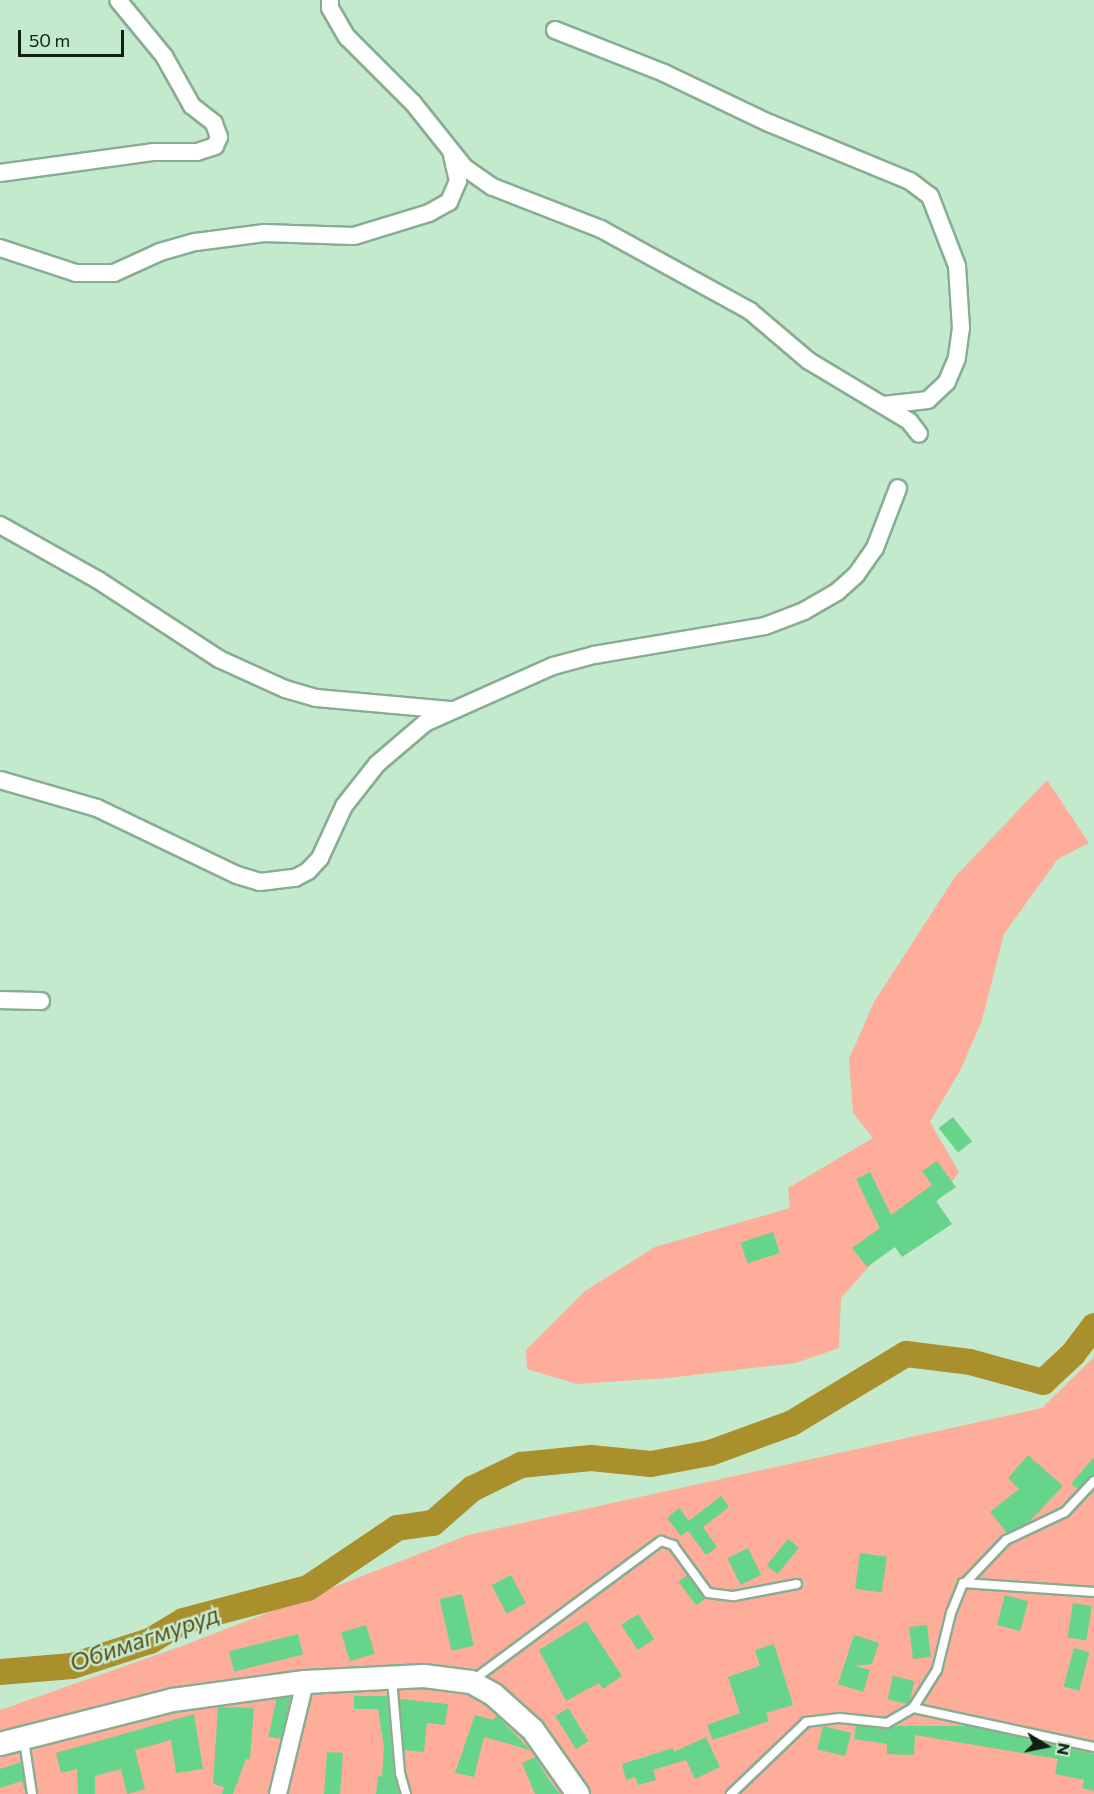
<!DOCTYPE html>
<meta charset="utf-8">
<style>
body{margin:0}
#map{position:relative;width:1094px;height:1794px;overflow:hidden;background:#c4eace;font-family:Commissioner,sans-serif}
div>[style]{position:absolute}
.green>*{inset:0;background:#fead9b}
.river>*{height:26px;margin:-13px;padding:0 13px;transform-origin:13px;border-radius:13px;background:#aa8f2d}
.building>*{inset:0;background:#66d48b;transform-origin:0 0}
.roads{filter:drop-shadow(2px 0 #89ad92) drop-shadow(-2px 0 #89ad92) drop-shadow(0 2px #89ad92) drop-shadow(0 -2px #89ad92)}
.lane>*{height:8px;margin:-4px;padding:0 4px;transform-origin:4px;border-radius:4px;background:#fff}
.street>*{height:16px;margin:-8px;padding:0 8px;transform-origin:8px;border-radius:8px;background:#fff}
.secondary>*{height:22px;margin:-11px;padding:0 11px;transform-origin:11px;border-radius:11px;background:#fff}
span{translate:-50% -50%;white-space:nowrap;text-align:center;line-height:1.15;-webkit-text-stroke:5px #c4eace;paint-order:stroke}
.water-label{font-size:24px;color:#5b4d1a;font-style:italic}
.north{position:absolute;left:1016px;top:1716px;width:60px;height:60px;-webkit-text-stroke:4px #c4eace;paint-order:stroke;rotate:100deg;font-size:16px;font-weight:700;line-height:24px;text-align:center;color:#101e14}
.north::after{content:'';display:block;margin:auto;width:21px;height:27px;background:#101e14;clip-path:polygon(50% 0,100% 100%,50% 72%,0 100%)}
.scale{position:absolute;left:18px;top:30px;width:106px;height:27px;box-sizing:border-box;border:3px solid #101e14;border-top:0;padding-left:8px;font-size:18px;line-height:21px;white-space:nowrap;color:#101e14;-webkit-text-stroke:4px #c4eace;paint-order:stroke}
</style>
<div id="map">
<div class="green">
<i style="clip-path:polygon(1047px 780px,1089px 843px,1058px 859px,1004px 934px,982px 1020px,961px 1069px,930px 1122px,959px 1172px,927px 1215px,899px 1233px,841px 1298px,839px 1348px,796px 1363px,668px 1378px,577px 1384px,527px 1369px,526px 1350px,585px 1291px,655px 1247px,790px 1208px,788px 1188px,873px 1138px,853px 1113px,849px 1059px,874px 1002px,955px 877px)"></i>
<i style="clip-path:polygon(1094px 1357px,1094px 1794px,0 1794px,0 1710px,182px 1646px,468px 1535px,1042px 1408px)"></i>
</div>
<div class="river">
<i style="left:0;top:1672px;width:72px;rotate:-4.8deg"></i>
<i style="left:72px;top:1666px;width:82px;rotate:-17.8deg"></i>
<i style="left:150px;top:1641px;width:39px;rotate:-31deg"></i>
<i style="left:183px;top:1621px;width:129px;rotate:-14.8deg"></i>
<i style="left:308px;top:1588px;width:107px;rotate:-34deg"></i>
<i style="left:397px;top:1528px;width:36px;rotate:-8deg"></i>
<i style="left:433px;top:1523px;width:52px;rotate:-41.1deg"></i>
<i style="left:472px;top:1489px;width:55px;rotate:-26.1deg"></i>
<i style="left:521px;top:1465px;width:70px;rotate:-5.7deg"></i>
<i style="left:591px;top:1458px;width:60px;rotate:5.7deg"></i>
<i style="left:651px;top:1464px;width:60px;rotate:-10.6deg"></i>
<i style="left:710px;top:1453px;width:87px;rotate:-20.1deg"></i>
<i style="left:792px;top:1423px;width:133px;rotate:-31.2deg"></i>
<i style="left:906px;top:1354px;width:64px;rotate:7.1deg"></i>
<i style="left:970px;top:1362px;width:76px;rotate:15.3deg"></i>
<i style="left:1043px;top:1382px;width:41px;rotate:-43deg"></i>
<i style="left:1073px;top:1354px;width:35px;rotate:-53deg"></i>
</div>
<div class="building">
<i style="left:953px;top:1117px;width:31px;height:18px;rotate:52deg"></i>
<i style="clip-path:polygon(937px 1161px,956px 1187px,936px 1201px,952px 1224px,902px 1257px,895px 1247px,867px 1267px,852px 1248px,880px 1228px,856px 1179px,870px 1172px,891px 1215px,932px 1185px,922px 1171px)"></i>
<i style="left:773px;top:1232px;width:22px;height:34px;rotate:72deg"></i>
<i style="clip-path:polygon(1028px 1455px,1063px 1486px,1029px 1522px,1007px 1533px,990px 1512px,1019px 1489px,1008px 1478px)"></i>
<i style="clip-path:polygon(1094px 1457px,1094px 1475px,1078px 1489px,1071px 1484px)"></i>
<i style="clip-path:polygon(721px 1496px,729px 1507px,703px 1527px,717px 1547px,706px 1555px,688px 1531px,681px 1536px,667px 1518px,679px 1508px,689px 1521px)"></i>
<i style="left:788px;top:1539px;width:14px;height:34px;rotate:39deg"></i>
<i style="left:748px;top:1548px;width:30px;height:23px;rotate:64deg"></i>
<i style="left:860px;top:1553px;width:27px;height:36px;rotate:8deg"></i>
<i style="left:511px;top:1575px;width:32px;height:22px;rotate:62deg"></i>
<i style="left:687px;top:1575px;width:30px;height:11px;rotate:53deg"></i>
<i style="left:462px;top:1594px;width:53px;height:23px;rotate:77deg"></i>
<i style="left:1005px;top:1595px;width:24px;height:31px;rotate:15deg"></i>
<i style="left:1073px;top:1603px;width:19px;height:35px;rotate:9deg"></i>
<i style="left:638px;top:1614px;width:30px;height:20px;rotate:57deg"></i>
<i style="clip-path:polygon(586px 1621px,622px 1676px,603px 1689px,599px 1683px,566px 1701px,539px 1650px)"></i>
<i style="left:366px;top:1625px;width:30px;height:26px;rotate:73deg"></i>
<i style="left:927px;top:1625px;width:32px;height:18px;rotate:83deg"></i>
<i style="left:298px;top:1634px;width:21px;height:71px;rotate:76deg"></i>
<i style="clip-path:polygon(854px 1635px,879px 1643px,872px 1664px,855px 1666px,870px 1670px,863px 1692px,838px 1684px)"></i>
<i style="clip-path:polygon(774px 1644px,793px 1705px,766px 1713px,769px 1721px,713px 1740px,707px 1725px,740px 1713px,728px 1677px,760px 1666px,755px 1650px)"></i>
<i style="left:1074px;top:1648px;width:16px;height:40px;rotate:15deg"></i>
<i style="left:893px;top:1676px;width:22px;height:24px;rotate:13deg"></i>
<i style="clip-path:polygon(354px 1696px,387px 1696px,394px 1774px,399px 1794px,376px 1794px,378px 1776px,382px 1777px,384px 1747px,378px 1709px,354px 1709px)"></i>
<i style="left:290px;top:1698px;width:42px;height:13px;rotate:102deg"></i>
<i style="clip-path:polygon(400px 1699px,448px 1704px,445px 1725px,427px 1723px,424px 1752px,404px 1750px)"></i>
<i style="clip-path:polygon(218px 1707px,254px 1708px,250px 1759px,246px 1759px,233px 1794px,222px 1794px,224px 1787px,213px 1784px)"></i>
<i style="left:568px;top:1708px;width:39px;height:15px;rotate:58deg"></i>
<i style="clip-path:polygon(194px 1714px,203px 1769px,176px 1773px,171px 1740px,135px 1750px,145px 1789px,127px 1794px,121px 1769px,95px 1776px,95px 1794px,78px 1794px,77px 1769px,61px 1773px,56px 1753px)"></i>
<i style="clip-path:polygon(475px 1715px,493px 1720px,497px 1716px,530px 1750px,484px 1737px,474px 1777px,455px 1773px)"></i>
<i style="left:823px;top:1726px;width:29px;height:24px;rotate:14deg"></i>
<i style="clip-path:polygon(856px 1726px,886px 1729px,895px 1726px,968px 1726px,1094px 1754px,1094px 1791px,1082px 1788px,1084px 1780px,1055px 1774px,1058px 1759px,915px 1735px,914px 1755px,887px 1754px,887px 1744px,854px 1739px)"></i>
<i style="clip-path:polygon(706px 1737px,720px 1767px,695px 1779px,686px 1760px,653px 1770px,656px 1780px,638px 1785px,635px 1777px,626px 1780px,622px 1764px,673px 1748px,674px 1752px)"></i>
<i style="left:327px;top:1752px;width:16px;height:42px;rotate:4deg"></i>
<i style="clip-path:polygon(535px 1757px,549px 1780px,560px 1794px,535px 1794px,522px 1763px)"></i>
<i style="clip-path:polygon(21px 1762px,26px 1794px,22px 1781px,0 1788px,0 1769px)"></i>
</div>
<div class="roads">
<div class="lane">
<i style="left:966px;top:1582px;width:58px;rotate:-46.4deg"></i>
<i style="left:1006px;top:1540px;width:65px;rotate:-25.4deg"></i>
<i style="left:1065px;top:1512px;width:42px;rotate:-46.9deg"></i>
<i style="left:392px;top:1679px;width:94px;rotate:85.1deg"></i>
<i style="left:400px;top:1773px;width:22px;rotate:74deg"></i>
<i style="left:473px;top:1680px;width:234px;rotate:-36.5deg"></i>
<i style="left:661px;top:1541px;width:13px;rotate:18deg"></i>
<i style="left:673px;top:1545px;width:59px;rotate:53.9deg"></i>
<i style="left:708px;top:1593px;width:26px;rotate:7deg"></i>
<i style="left:734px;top:1596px;width:64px;rotate:-10.8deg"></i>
<i style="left:913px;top:1708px;width:185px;rotate:12.2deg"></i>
<i style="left:24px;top:1740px;width:55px;rotate:81.6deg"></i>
<i style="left:731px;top:1794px;width:104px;rotate:-43.8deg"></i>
<i style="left:806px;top:1722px;width:34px;rotate:-7deg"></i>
<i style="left:840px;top:1718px;width:47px;rotate:6.1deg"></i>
<i style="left:887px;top:1723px;width:30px;rotate:-30deg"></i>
<i style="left:913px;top:1708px;width:45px;rotate:-57.7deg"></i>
<i style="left:937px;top:1670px;width:59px;rotate:-76.2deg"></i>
<i style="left:951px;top:1613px;width:32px;rotate:-68deg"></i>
<i style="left:963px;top:1583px;width:131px;rotate:3.9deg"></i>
</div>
<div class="street">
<i style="left:330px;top:0;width:8px;rotate:90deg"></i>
<i style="left:330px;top:8px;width:34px;rotate:60deg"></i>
<i style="left:347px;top:37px;width:93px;rotate:45deg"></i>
<i style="left:413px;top:103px;width:82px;rotate:51.4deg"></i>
<i style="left:464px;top:167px;width:35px;rotate:35deg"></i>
<i style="left:493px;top:187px;width:116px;rotate:21.3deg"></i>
<i style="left:601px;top:229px;width:170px;rotate:28.8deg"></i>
<i style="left:750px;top:311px;width:77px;rotate:40.3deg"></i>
<i style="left:809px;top:361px;width:117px;rotate:31deg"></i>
<i style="left:909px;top:421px;width:16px;rotate:52deg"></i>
<i style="left:555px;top:30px;width:117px;rotate:21.5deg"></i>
<i style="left:664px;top:73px;width:116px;rotate:25.5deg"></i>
<i style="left:769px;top:123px;width:152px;rotate:22.4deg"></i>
<i style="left:910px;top:181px;width:25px;rotate:37deg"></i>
<i style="left:930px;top:196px;width:75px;rotate:68.9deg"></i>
<i style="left:957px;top:266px;width:62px;rotate:86.3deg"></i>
<i style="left:961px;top:328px;width:30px;rotate:98deg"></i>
<i style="left:957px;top:358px;width:26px;rotate:113deg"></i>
<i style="left:947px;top:382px;width:26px;rotate:137deg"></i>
<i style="left:928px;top:400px;width:45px;rotate:173.7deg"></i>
<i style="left:0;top:173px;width:154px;rotate:-7.8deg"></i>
<i style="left:153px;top:152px;width:44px"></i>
<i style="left:197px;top:152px;width:19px;rotate:-18deg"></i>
<i style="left:215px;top:146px;width:10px;rotate:-66deg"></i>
<i style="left:219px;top:137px;width:15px;rotate:-110deg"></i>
<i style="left:214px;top:123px;width:28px;rotate:-142deg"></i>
<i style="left:192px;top:106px;width:57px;rotate:-119.2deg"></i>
<i style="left:164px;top:56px;width:72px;rotate:-129.4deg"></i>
<i style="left:0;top:248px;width:80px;rotate:18.2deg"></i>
<i style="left:76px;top:273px;width:38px"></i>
<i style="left:114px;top:273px;width:51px;rotate:-24.5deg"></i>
<i style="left:160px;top:252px;width:37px;rotate:-16deg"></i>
<i style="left:196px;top:242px;width:69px;rotate:-7.5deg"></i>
<i style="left:264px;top:233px;width:90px;rotate:1.9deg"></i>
<i style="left:354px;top:236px;width:78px;rotate:-17deg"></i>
<i style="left:429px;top:213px;width:23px;rotate:-29deg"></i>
<i style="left:449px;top:202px;width:23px;rotate:-67deg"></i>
<i style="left:458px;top:181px;width:27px;rotate:-103deg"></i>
<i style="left:0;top:525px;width:112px;rotate:29.3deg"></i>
<i style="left:98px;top:580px;width:145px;rotate:33.1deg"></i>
<i style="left:219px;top:659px;width:72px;rotate:24.4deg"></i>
<i style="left:285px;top:689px;width:32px;rotate:16deg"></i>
<i style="left:316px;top:698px;width:135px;rotate:5.1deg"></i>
<i style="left:0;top:780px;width:101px;rotate:16.1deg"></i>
<i style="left:97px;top:808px;width:155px;rotate:25.6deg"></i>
<i style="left:237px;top:875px;width:24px;rotate:17deg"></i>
<i style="left:260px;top:882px;width:35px;rotate:-7deg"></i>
<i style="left:295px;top:878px;width:15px;rotate:-28deg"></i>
<i style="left:308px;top:871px;width:18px;rotate:-47deg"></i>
<i style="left:320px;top:858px;width:57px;rotate:-65.2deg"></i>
<i style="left:344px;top:806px;width:53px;rotate:-51.8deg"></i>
<i style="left:377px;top:764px;width:63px;rotate:-40.5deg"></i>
<i style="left:425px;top:723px;width:140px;rotate:-24deg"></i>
<i style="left:553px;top:666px;width:42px;rotate:-15deg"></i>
<i style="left:594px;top:655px;width:173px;rotate:-9.6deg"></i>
<i style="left:765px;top:626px;width:42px;rotate:-21deg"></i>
<i style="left:804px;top:611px;width:38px;rotate:-30deg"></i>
<i style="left:837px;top:592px;width:25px;rotate:-42deg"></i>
<i style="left:856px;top:575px;width:33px;rotate:-55deg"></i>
<i style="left:875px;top:548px;width:64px;rotate:-69deg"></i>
<i style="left:0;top:1000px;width:41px;rotate:1.4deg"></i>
<i style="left:278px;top:1794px;width:115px;rotate:-76.4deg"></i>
</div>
<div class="secondary">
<i style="left:0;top:1744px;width:179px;rotate:-14.3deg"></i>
<i style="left:173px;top:1700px;width:133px;rotate:-7.8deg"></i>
<i style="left:305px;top:1682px;width:119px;rotate:-2.9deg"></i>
<i style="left:424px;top:1676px;width:47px;rotate:7.3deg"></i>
<i style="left:471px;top:1682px;width:26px;rotate:29deg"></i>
<i style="left:494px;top:1695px;width:52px;rotate:41.9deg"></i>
<i style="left:533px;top:1730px;width:78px;rotate:54.9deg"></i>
</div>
</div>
<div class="water-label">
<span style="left:144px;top:1638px;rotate:-19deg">Обимагмуруд</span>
</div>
<div class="north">N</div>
<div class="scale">50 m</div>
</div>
